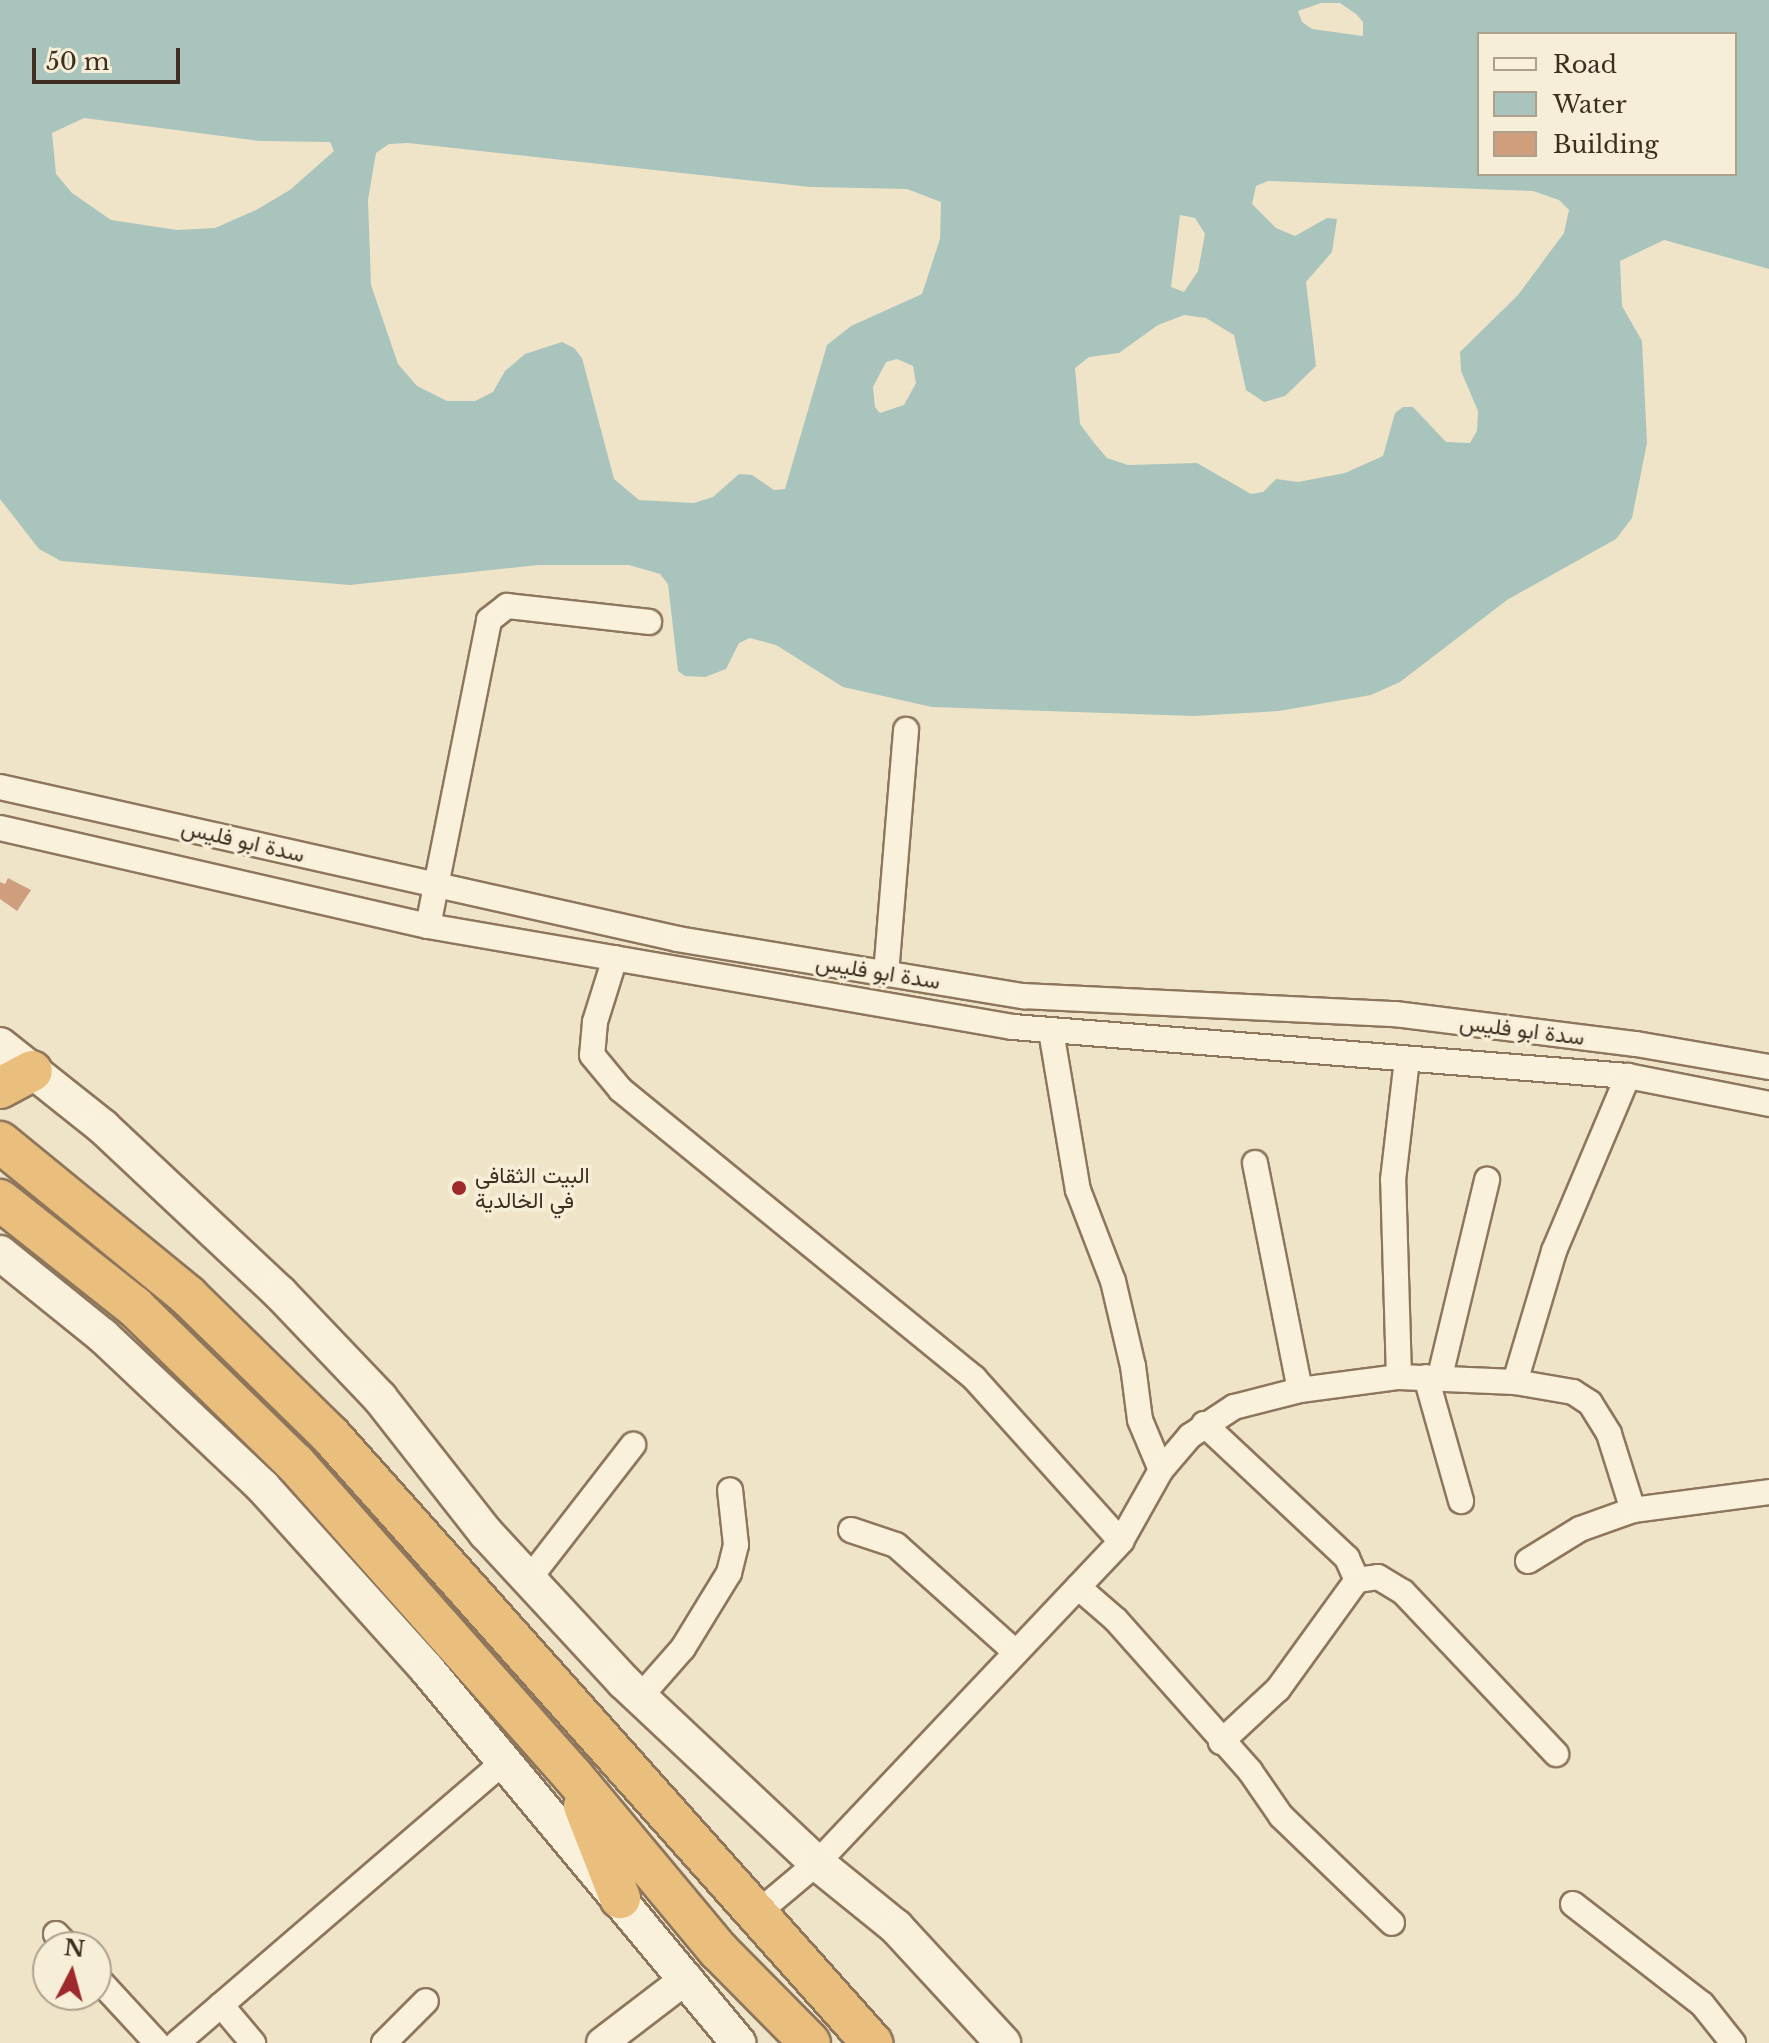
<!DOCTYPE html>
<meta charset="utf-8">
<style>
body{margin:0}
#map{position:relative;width:1769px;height:2043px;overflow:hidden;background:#f0e4c8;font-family:"Libre Baskerville",Vazirmatn,serif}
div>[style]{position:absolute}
.water>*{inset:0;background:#a9c4bc}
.building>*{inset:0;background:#cf9f7d}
.roads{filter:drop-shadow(2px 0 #8d765c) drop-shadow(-2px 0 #8d765c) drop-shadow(0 2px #8d765c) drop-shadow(0 -2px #8d765c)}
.minor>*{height:24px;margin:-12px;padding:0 12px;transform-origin:12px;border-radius:12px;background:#faf1dc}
.tertiary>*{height:30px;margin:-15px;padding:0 15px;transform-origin:15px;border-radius:15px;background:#faf1dc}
.secondary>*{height:34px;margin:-17px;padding:0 17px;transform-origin:17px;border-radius:17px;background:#faf1dc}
.trunk>*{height:40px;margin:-20px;padding:0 20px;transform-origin:20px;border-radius:20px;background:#eabe7c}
.dots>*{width:22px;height:22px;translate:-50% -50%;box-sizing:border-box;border:4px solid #f7eed8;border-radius:50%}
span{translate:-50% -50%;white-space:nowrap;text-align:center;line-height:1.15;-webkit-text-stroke:7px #f7eed8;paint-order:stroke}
.street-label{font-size:22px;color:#3d2e20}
.poi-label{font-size:22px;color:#3d2e20}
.left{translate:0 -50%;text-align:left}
.legend{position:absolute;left:1477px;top:32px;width:260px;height:144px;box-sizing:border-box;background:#f7eed8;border:2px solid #ada18e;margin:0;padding:10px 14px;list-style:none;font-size:24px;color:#3d2e20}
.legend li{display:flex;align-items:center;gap:16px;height:40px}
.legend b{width:40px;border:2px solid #ada18e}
.north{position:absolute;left:32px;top:1931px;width:80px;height:80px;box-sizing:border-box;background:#f7eed8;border:2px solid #ada18e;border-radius:50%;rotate:6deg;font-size:22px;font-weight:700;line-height:32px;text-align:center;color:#3d2e20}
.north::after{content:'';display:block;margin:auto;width:28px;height:36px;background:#9e2a2b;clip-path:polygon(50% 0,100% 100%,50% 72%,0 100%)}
.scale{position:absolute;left:32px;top:48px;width:148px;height:36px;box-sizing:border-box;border:4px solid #3d2e20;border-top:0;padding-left:10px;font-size:24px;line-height:28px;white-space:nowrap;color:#3d2e20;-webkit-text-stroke:6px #f7eed8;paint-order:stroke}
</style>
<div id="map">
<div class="water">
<i style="clip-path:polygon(evenodd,0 0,1769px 0,1769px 269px,1664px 240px,1620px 261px,1622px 306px,1642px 341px,1647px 443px,1632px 518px,1616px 539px,1507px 600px,1400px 682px,1371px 695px,1279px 711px,1194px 716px,932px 707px,843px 687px,776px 645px,750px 638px,739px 643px,726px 669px,705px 677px,685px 676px,678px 671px,668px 584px,660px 574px,629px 565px,538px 565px,350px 585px,61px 561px,39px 549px,0 499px,0 0,1321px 3px,1340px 3px,1356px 14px,1363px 22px,1363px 36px,1312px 29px,1302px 22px,1298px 11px,1321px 3px,0 0,1479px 34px,1735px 34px,1735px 174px,1479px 174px,1479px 34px,0 0,84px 118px,260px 141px,330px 142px,334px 151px,290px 190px,256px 210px,215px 228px,177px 230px,111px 220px,72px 193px,56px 174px,52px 133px,84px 118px,0 0,408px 143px,810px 187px,907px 189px,941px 202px,940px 239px,922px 294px,851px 326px,827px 345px,785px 489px,774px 490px,752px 475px,739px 474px,713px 497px,694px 503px,639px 500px,614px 479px,582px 358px,574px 348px,562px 342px,525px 354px,505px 371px,493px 392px,475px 401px,447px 401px,417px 386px,398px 364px,371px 285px,368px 200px,376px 153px,389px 144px,408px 143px,0 0,1268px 181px,1533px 191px,1559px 200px,1569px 210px,1564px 233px,1518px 295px,1460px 352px,1461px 371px,1478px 411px,1477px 431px,1470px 443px,1446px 442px,1413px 407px,1403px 407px,1395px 413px,1383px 456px,1345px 473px,1298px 482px,1276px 479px,1263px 492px,1251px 494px,1197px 463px,1128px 465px,1107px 458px,1095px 444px,1080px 424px,1075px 368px,1089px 357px,1119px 353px,1158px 325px,1184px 315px,1206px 318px,1234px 335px,1246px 390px,1264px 402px,1285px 396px,1316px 366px,1306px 282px,1332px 252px,1337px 219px,1327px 218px,1295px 236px,1276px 228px,1252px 204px,1256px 186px,1268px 181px,0 0,1180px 215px,1195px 218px,1205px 234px,1198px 271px,1184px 292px,1171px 287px,1180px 215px,0 0,897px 359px,913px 366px,916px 383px,904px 405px,880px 413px,875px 407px,873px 387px,886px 362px,897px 359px)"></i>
</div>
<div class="building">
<i style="clip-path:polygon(8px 878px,31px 890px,17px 911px,0 899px,0 882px,5px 884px)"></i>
</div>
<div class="roads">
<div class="minor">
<i style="left:0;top:787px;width:695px;rotate:12.64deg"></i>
<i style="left:678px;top:939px;width:351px;rotate:9.4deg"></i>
<i style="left:1024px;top:996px;width:371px;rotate:2.8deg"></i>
<i style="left:1395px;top:1014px;width:243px;rotate:7.1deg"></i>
<i style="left:1636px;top:1044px;width:135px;rotate:9.8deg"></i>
<i style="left:0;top:828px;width:439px;rotate:12.9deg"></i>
<i style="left:428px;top:926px;width:594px;rotate:9.8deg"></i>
<i style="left:1013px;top:1027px;width:617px;rotate:4.56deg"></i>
<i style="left:1628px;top:1076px;width:144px;rotate:11.2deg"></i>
<i style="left:428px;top:926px;width:312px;rotate:-78.7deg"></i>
<i style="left:489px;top:620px;width:23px;rotate:-38deg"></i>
<i style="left:507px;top:606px;width:143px;rotate:6.4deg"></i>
<i style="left:615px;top:958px;width:67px;rotate:107.4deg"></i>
<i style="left:595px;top:1022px;width:33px;rotate:95deg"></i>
<i style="left:592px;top:1055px;width:45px;rotate:50.4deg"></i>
<i style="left:621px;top:1090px;width:456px;rotate:39.2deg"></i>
<i style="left:974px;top:1378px;width:219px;rotate:48deg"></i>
<i style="left:886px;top:974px;width:245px;rotate:-85.3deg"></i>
<i style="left:1051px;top:1031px;width:161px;rotate:80.4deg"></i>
<i style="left:1078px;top:1190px;width:97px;rotate:69deg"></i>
<i style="left:1113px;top:1281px;width:87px;rotate:76.8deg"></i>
<i style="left:1133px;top:1366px;width:54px;rotate:82.6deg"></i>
<i style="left:1140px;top:1420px;width:54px;rotate:67.2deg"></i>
<i style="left:1255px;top:1163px;width:231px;rotate:78.8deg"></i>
<i style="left:1440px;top:1376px;width:202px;rotate:-76.5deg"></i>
<i style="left:1399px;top:1377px;width:197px;rotate:-91.7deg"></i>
<i style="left:1393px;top:1180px;width:122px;rotate:-83.4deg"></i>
<i style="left:1426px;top:1377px;width:129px;rotate:74.2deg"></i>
<i style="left:1515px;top:1382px;width:137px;rotate:-73.4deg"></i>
<i style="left:1554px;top:1251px;width:190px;rotate:-67.1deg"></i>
<i style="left:1204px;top:1424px;width:196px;rotate:43.1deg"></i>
<i style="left:1347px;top:1558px;width:24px;rotate:66deg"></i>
<i style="left:1357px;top:1580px;width:135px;rotate:125.9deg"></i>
<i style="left:1278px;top:1689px;width:78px;rotate:137.1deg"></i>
<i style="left:851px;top:1530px;width:47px;rotate:18.4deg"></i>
<i style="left:896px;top:1545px;width:159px;rotate:41.9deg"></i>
<i style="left:1528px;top:1561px;width:61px;rotate:-31.6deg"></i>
<i style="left:1580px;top:1529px;width:56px;rotate:-19.7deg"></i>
<i style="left:529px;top:1579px;width:170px;rotate:-52.2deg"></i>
<i style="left:1357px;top:1580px;width:21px;rotate:-8deg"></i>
<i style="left:1378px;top:1577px;width:29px;rotate:31deg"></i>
<i style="left:1403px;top:1592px;width:223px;rotate:46.6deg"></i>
<i style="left:1078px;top:1587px;width:50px;rotate:41deg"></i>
<i style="left:1116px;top:1620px;width:202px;rotate:48.4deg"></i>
<i style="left:1250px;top:1771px;width:55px;rotate:55.4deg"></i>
<i style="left:1281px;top:1816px;width:154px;rotate:43.9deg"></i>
<i style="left:640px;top:1697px;width:65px;rotate:-48.7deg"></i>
<i style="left:683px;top:1648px;width:88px;rotate:-58.5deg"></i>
<i style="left:729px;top:1573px;width:29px;rotate:-76deg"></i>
<i style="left:736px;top:1545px;width:55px;rotate:-96.2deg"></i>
<i style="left:1573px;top:1904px;width:163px;rotate:37.8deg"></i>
<i style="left:1702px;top:2004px;width:50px;rotate:51.5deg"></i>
<i style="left:755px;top:1915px;width:81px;rotate:-40deg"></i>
<i style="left:817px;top:1863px;width:443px;rotate:-46.6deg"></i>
<i style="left:1121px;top:1541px;width:81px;rotate:-60.6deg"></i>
<i style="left:1161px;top:1470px;width:45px;rotate:-49.5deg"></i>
<i style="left:1190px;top:1436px;width:53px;rotate:-33.4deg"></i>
<i style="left:1234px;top:1407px;width:68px;rotate:-14.4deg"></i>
<i style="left:1300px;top:1390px;width:100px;rotate:-7.5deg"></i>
<i style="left:1399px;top:1377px;width:116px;rotate:2.5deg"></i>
<i style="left:1515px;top:1382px;width:59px;rotate:9.8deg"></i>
<i style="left:1573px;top:1392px;width:20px;rotate:33deg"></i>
<i style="left:1590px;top:1403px;width:36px;rotate:58deg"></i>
<i style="left:1609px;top:1434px;width:80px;rotate:72.5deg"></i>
<i style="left:1633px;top:1510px;width:137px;rotate:-7.5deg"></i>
<i style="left:56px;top:1934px;width:18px;rotate:47deg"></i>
<i style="left:96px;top:1977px;width:90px;rotate:47.3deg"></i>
<i style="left:221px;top:2005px;width:50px;rotate:49.9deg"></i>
<i style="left:177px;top:2043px;width:431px;rotate:-40.7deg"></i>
<i style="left:384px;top:2043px;width:59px;rotate:-45deg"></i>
</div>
<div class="tertiary">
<i style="left:602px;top:2043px;width:107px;rotate:-37.4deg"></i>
</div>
<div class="secondary">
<i style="left:0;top:1045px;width:132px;rotate:38.5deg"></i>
<i style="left:103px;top:1127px;width:243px;rotate:43.2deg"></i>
<i style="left:280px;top:1293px;width:145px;rotate:46.4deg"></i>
<i style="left:380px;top:1398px;width:172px;rotate:51.9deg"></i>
<i style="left:486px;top:1533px;width:203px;rotate:47.2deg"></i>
<i style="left:624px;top:1682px;width:265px;rotate:43.2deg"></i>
<i style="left:817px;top:1863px;width:102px;rotate:39deg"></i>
<i style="left:896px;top:1927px;width:158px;rotate:47.3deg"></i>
<i style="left:0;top:1253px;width:132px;rotate:38.9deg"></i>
<i style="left:103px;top:1336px;width:220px;rotate:43.3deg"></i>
<i style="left:263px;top:1487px;width:244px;rotate:48deg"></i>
<i style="left:426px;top:1668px;width:488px;rotate:50.2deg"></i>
</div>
<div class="trunk">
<i style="left:0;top:1088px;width:36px;rotate:-28deg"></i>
<i style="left:0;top:1142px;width:243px;rotate:39.3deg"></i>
<i style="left:188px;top:1296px;width:199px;rotate:44.4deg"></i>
<i style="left:330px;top:1435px;width:815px;rotate:48.28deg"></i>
<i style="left:0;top:1200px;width:172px;rotate:38.4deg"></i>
<i style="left:135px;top:1307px;width:223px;rotate:44.3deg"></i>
<i style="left:295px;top:1463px;width:419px;rotate:48.4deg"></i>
<i style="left:573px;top:1776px;width:228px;rotate:50.2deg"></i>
<i style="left:719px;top:1951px;width:129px;rotate:45.3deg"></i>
<i style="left:584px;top:1806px;width:99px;rotate:68.6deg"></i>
</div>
</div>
<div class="dots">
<i style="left:459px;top:1188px;background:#9e2a2b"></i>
</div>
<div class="street-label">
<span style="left:243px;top:841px;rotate:13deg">سدة ابو فليس</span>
<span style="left:878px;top:972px;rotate:9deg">سدة ابو فليس</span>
<span style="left:1522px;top:1030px;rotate:7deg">سدة ابو فليس</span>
</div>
<div class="poi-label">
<span class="left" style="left:475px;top:1188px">البيت الثقافي<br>في الخالدية</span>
</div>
<ul class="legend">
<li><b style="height:10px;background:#faf1dc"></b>Road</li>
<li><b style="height:22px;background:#a9c4bc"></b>Water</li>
<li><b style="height:22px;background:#cf9f7d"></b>Building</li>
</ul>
<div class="north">N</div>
<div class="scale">50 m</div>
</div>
